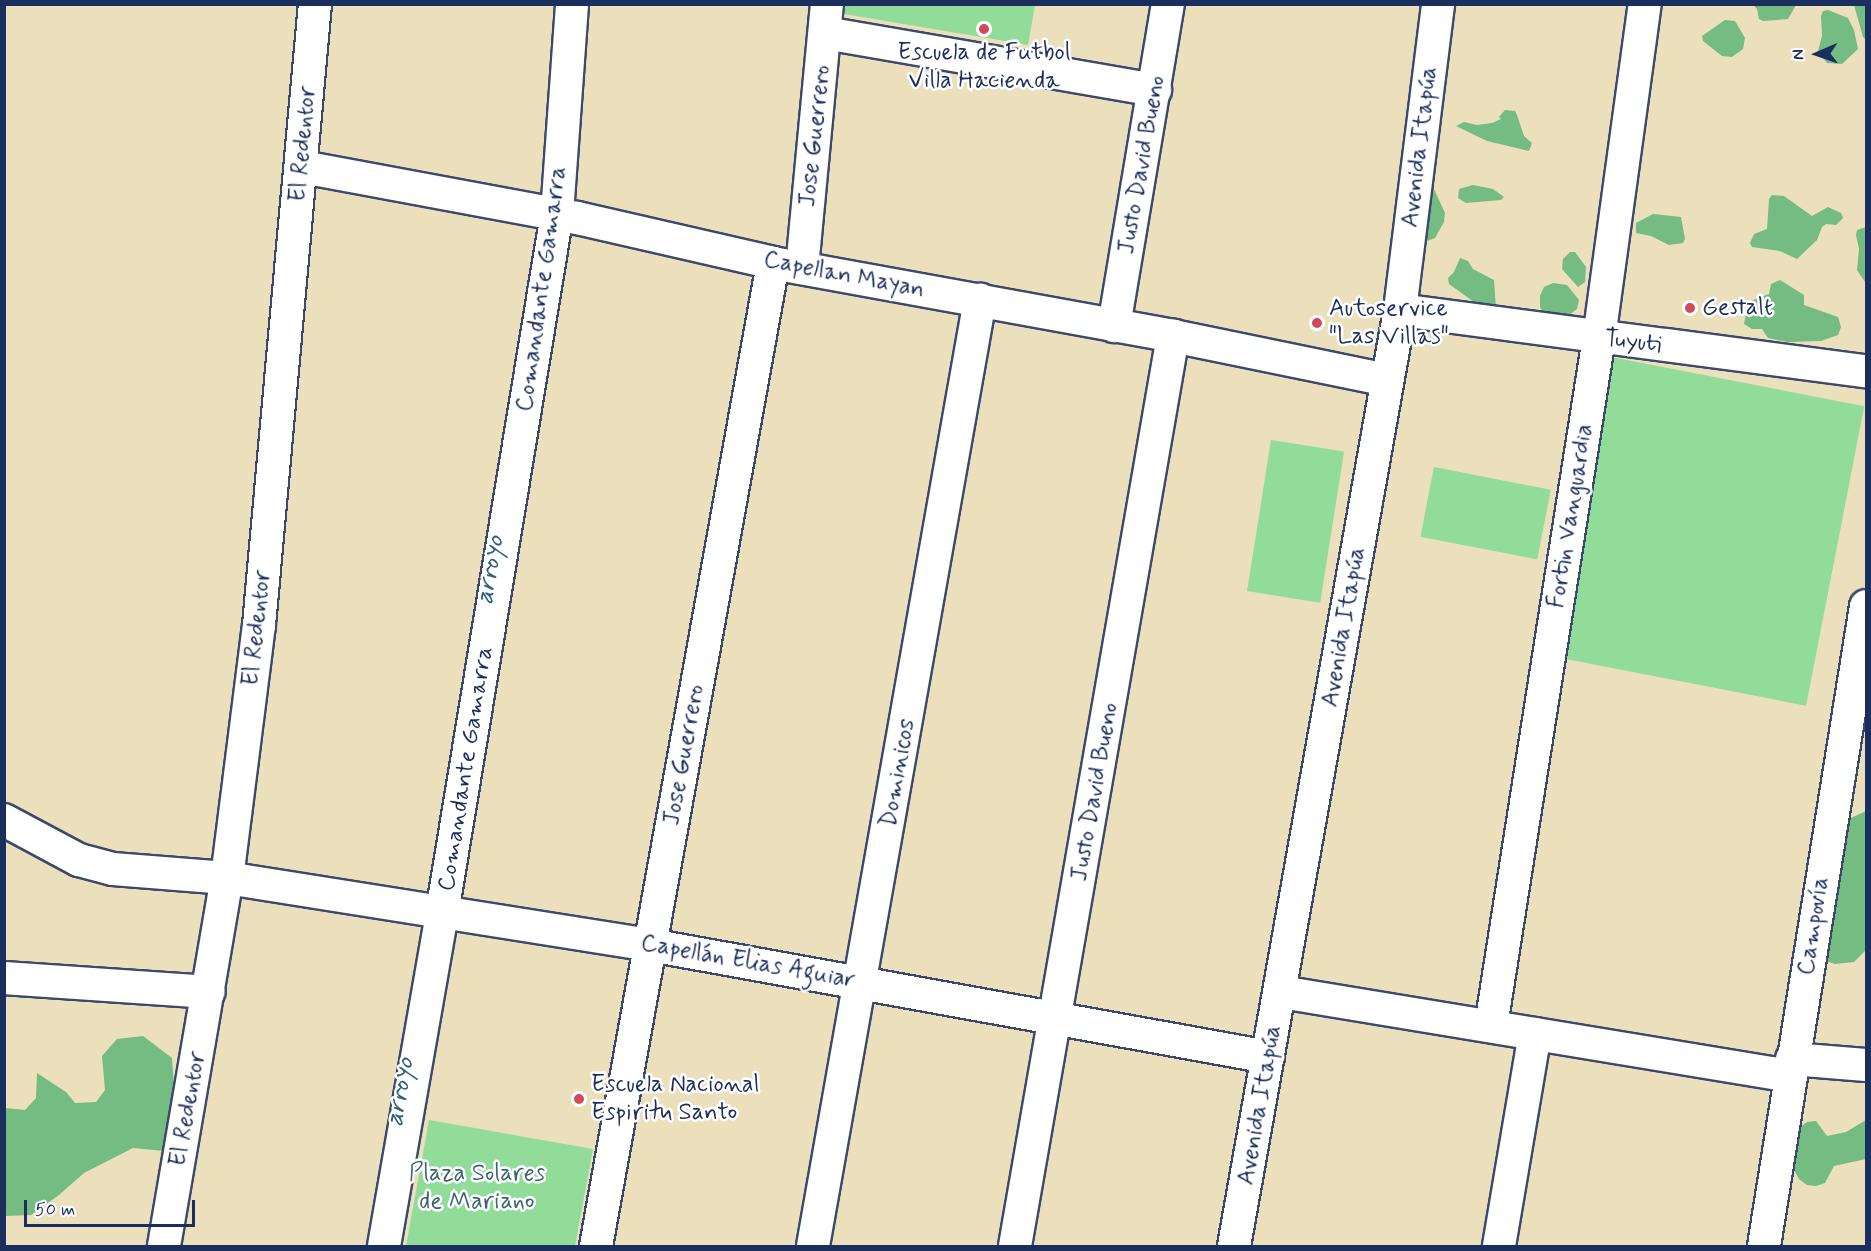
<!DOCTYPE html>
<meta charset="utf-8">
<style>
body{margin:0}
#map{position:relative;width:1871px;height:1251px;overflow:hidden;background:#ebdfbc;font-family:Mynerve,sans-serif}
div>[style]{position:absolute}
.green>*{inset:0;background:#91dc99;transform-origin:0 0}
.forest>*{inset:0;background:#74bc81}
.roads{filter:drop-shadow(2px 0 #3a496c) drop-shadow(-2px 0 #3a496c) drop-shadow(0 2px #3a496c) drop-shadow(0 -2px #3a496c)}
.minor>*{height:32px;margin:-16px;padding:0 16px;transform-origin:16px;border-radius:16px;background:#fff}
.dots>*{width:16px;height:16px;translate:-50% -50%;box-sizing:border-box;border:3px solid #fff;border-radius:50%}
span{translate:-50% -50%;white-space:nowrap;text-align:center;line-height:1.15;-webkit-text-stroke:5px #fff;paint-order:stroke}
.poi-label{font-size:24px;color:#1b2f5e}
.left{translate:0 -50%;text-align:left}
.street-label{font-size:24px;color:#1b2f5e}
.park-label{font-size:24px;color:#3e6370}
.water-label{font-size:26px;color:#2a5d82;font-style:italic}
.frame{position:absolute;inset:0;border:6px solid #1b2f5e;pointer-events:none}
.north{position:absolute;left:1787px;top:24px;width:60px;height:60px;-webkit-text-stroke:4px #fff;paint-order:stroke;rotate:268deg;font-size:16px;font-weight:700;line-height:24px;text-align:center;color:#1b2f5e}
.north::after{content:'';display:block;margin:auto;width:21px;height:27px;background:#1b2f5e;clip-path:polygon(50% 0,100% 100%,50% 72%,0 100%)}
.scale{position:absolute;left:24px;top:1200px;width:171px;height:27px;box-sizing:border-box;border:3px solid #1b2f5e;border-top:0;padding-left:8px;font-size:18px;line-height:21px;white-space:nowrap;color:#1b2f5e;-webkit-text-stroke:4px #fff;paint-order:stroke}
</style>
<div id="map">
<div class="green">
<i style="clip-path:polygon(845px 5px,845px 4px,1035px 5px,1028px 45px,844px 14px)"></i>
<i style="left:1611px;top:357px;width:258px;height:305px;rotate:11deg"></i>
<i style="left:1271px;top:440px;width:74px;height:153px;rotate:9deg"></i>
<i style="left:1434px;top:467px;width:119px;height:71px;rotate:11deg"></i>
<i style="clip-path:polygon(429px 1120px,593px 1149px,575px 1246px,406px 1246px)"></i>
</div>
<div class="forest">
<i style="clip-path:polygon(1753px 5px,1796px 5px,1788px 19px,1763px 21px,1759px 19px,1757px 9px)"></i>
<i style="clip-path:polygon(1854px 5px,1866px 5px,1866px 40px,1863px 37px)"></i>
<i style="clip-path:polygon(1828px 10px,1848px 18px,1854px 30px,1858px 49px,1842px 64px,1827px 63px,1818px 51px,1822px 36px,1821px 16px,1823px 11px)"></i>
<i style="clip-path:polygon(1725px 20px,1735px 21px,1745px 38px,1743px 49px,1732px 57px,1722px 56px,1703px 41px,1702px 36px)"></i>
<i style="clip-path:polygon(1505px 110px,1515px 111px,1517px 115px,1524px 136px,1532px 143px,1529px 151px,1487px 141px,1456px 126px,1464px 122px,1477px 125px,1492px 123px,1501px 119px,1499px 117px)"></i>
<i style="clip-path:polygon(1473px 185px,1493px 189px,1504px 197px,1501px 200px,1466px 203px,1458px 198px,1459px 189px)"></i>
<i style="clip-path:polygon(1433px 187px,1445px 213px,1444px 222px,1435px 238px,1422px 243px,1428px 188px)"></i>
<i style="clip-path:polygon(1772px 195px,1784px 196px,1812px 216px,1828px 207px,1841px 213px,1843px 218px,1836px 225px,1826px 224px,1822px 227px,1817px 240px,1797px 259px,1780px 251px,1752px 247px,1750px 243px,1754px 234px,1767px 229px,1769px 199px)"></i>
<i style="clip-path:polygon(1653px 214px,1681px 217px,1685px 239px,1683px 243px,1669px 245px,1651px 236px,1636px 233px,1636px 223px)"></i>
<i style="clip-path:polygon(1866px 227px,1866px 289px,1865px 282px,1857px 270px,1859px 249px,1856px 235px,1857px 230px)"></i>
<i style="clip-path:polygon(1570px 252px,1575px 252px,1586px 267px,1585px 282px,1578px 287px,1562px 269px,1563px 259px)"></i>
<i style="clip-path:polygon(1460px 258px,1468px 261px,1473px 269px,1494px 280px,1496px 309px,1488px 312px,1449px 284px,1448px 278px,1454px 272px)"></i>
<i style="clip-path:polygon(1780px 280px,1804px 295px,1804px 305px,1838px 317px,1841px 327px,1838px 335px,1821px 341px,1788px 342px,1768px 338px,1762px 329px,1752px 329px,1744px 324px,1748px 302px,1769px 294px,1771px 284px)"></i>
<i style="clip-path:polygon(1553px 283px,1567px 285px,1579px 300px,1577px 309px,1562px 320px,1545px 315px,1540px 307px,1540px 296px,1544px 287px)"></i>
<i style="clip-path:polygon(1866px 811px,1866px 950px,1854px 962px,1835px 964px,1826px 961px,1825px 951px,1845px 826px,1851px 818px)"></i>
<i style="clip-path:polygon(143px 1036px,172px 1058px,175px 1100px,164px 1151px,133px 1148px,84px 1173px,59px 1195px,31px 1215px,5px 1216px,5px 1108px,25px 1110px,36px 1098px,37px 1073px,66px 1092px,75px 1103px,96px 1102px,105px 1090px,102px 1056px,117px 1039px)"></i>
<i style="clip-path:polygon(1866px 1120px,1866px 1159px,1834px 1166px,1825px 1183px,1816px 1186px,1807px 1185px,1799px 1179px,1794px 1170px,1790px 1127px,1799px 1128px,1807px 1122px,1816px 1121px,1827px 1136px,1846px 1132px)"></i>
</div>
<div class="roads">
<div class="minor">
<i style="left:825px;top:33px;width:335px;rotate:9.8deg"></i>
<i style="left:302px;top:167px;width:280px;rotate:10.5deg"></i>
<i style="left:577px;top:218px;width:201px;rotate:12.9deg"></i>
<i style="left:773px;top:263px;width:407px;rotate:10.3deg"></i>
<i style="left:1173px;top:336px;width:218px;rotate:11.6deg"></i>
<i style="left:802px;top:268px;width:265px;rotate:-84.6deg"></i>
<i style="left:1400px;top:310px;width:470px;rotate:7.5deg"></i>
<i style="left:1114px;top:326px;width:326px;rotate:-80.5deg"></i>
<i style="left:4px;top:820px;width:85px;rotate:28.1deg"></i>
<i style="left:79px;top:860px;width:35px;rotate:15deg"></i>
<i style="left:113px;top:869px;width:114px;rotate:4.5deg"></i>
<i style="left:227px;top:878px;width:428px;rotate:9deg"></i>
<i style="left:650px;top:945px;width:628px;rotate:10.27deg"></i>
<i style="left:4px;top:978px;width:205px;rotate:3.9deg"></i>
<i style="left:1281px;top:992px;width:516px;rotate:9.37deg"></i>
<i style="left:1491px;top:1026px;width:696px;rotate:-81.08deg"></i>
<i style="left:1599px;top:338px;width:337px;rotate:-82.2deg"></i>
<i style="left:1792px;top:1059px;width:74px;rotate:4.6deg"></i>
<i style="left:164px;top:1246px;width:373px;rotate:-80.3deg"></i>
<i style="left:227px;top:878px;width:255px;rotate:-82.8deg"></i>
<i style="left:259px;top:625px;width:624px;rotate:-84.85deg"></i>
<i style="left:384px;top:1246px;width:338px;rotate:-80.1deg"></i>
<i style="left:442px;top:913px;width:708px;rotate:-80.66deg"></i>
<i style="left:557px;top:214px;width:211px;rotate:-85.9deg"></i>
<i style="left:596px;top:1246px;width:999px;rotate:-79.79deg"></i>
<i style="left:813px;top:1246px;width:961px;rotate:-79.99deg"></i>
<i style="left:1015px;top:1246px;width:924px;rotate:-80.15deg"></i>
<i style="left:1234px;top:1246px;width:951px;rotate:-79.94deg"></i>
<i style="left:1400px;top:310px;width:308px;rotate:-82.9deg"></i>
<i style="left:1499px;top:1246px;width:215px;rotate:-80.4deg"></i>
<i style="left:1764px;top:1246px;width:648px;rotate:-80.94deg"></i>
</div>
</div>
<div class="dots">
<i style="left:984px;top:29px;background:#d1495b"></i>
<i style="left:1690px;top:308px;background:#d1495b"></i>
<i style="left:1317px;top:323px;background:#d1495b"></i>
<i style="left:579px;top:1099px;background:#d1495b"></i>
</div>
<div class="poi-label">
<span style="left:984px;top:67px">Escuela de Futbol<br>Villa Hacienda</span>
<span class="left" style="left:1702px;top:308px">Gestalt</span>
<span class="left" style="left:1329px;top:323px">Autoservice<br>"Las Villas"</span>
<span class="left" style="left:591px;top:1099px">Escuela Nacional<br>Espiritu Santo</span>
</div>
<div class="street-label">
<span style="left:815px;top:136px;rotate:-84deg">Jose Guerrero</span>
<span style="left:303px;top:144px;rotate:-85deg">El Redentor</span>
<span style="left:1420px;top:147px;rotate:-83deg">Avenida Itapúa</span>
<span style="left:1142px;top:165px;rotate:-80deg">Justo David Bueno</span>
<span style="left:844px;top:275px;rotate:11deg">Capellan Mayan</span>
<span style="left:542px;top:289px;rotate:-82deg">Comandante Gamarra</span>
<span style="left:1633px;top:342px;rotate:7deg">Tuyuti</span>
<span style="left:1571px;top:516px;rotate:-81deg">Fortin Vanguardia</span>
<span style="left:1344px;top:627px;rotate:-80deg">Avenida Itapúa</span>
<span style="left:257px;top:628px;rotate:-84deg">El Redentor</span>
<span style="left:684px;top:755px;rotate:-80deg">Jose Guerrero</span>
<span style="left:466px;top:769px;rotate:-81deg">Comandante Gamarra</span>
<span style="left:898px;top:773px;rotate:-80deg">Dominicos</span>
<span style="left:1095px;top:792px;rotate:-80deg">Justo David Bueno</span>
<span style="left:1814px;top:926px;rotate:-81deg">Campovía</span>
<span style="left:748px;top:962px;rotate:10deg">Capellán Elias Aguiar</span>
<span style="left:1260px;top:1105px;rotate:-80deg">Avenida Itapúa</span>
<span style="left:188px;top:1109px;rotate:-80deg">El Redentor</span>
</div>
<div class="park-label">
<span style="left:477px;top:1188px">Plaza Solares<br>de Mariano</span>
</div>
<div class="water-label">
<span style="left:491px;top:570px;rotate:-80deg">arroyo</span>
<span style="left:401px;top:1092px;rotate:-80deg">arroyo</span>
</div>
<div class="frame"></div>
<div class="north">N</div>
<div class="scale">50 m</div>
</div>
